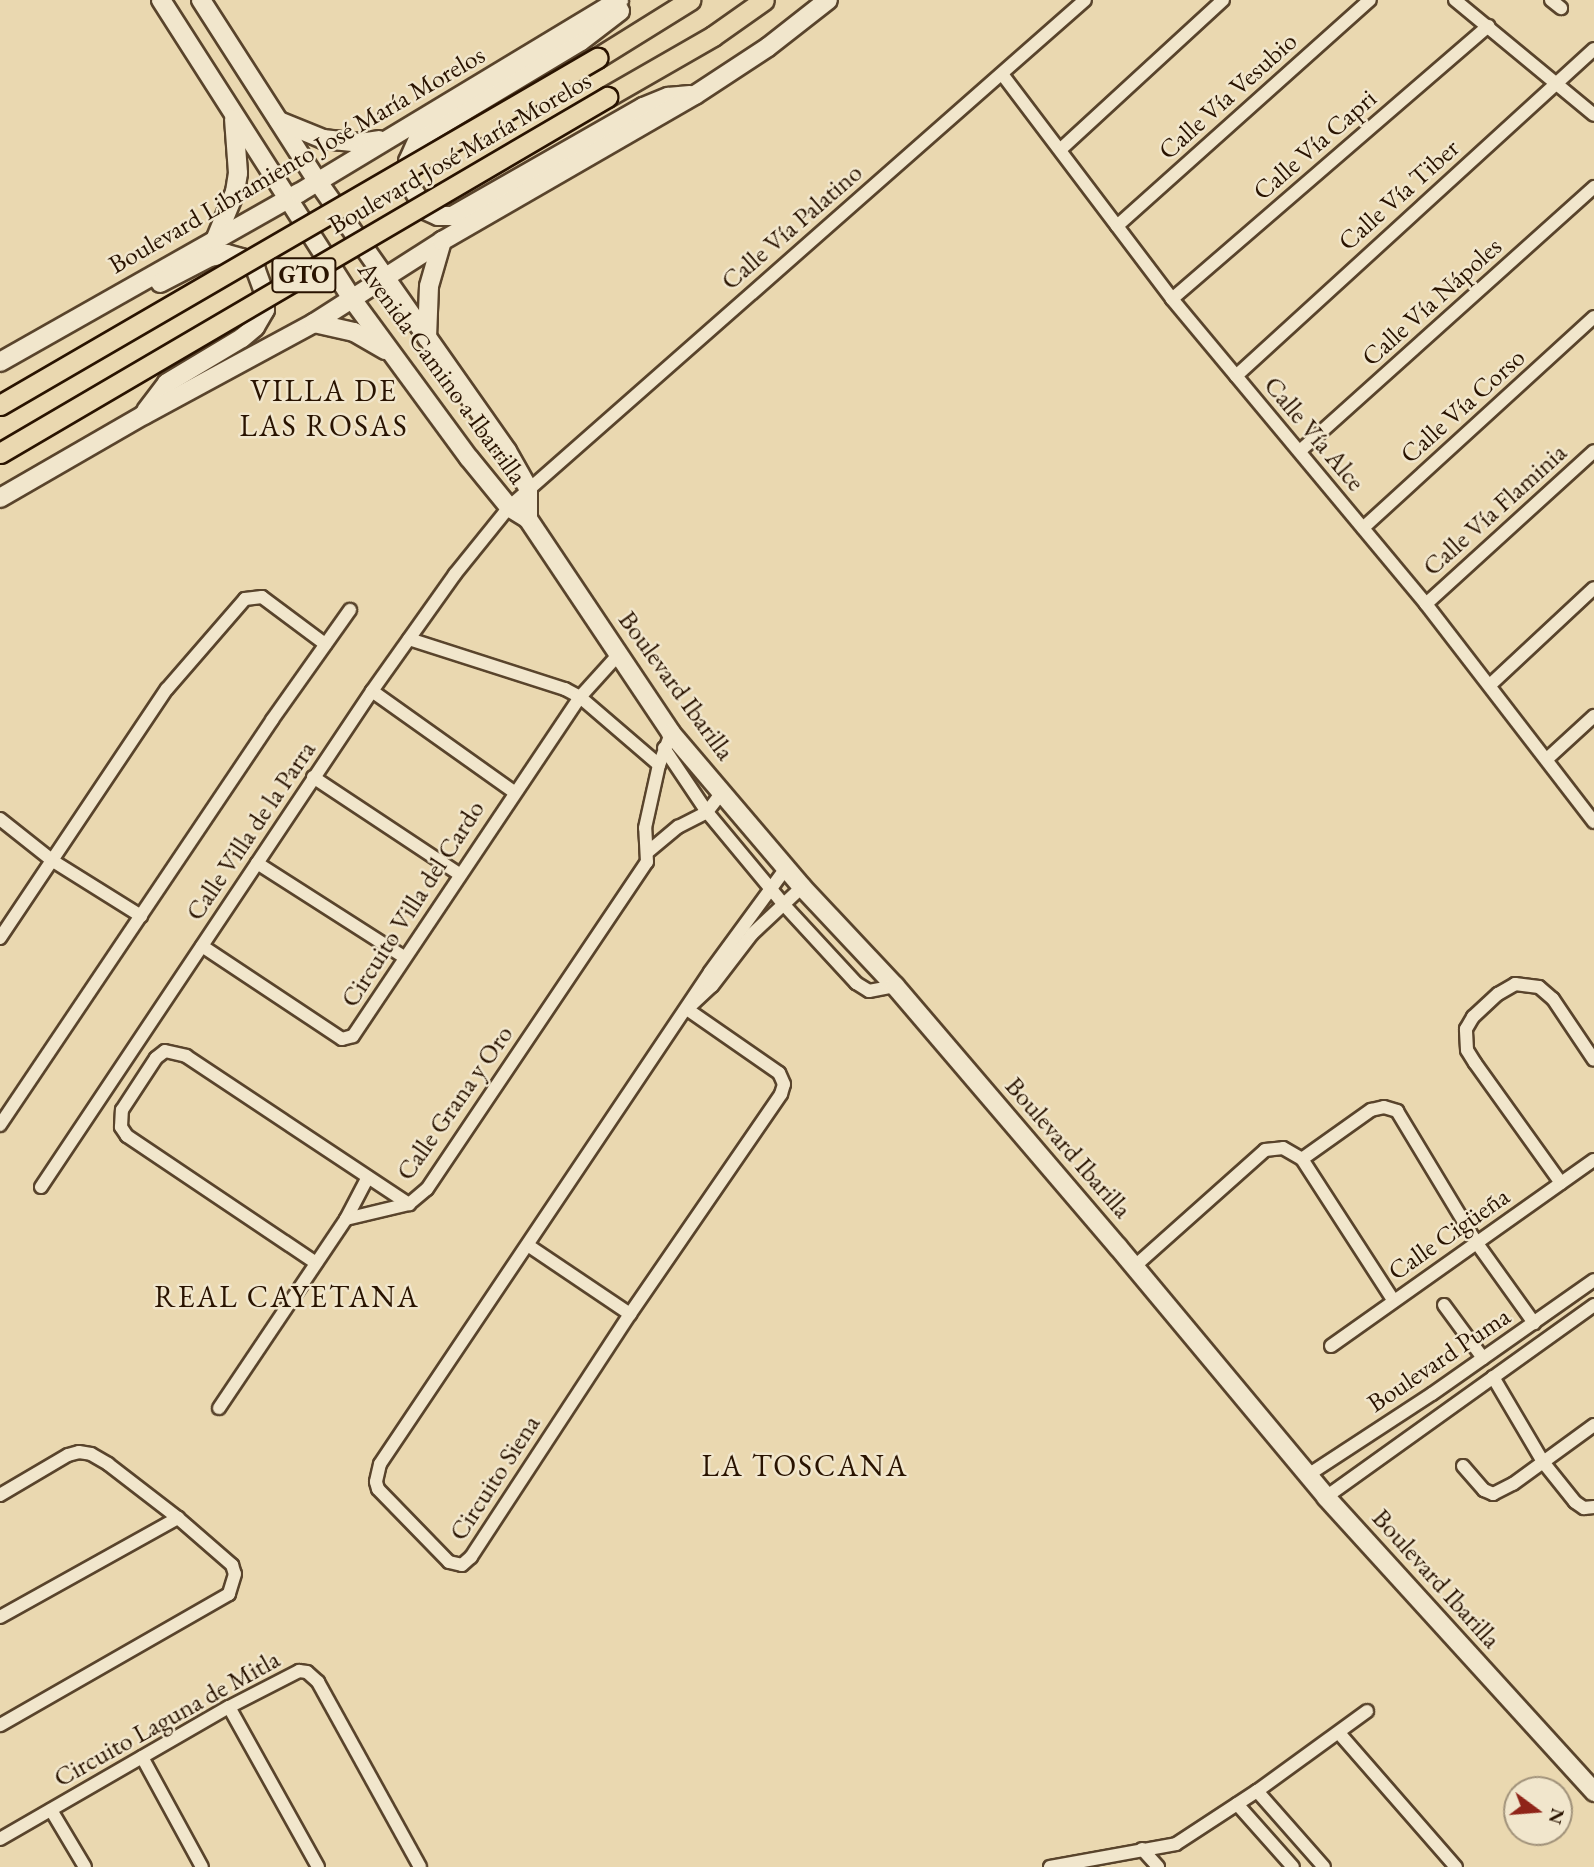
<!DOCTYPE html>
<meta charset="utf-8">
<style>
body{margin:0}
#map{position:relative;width:1594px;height:1867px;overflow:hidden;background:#ead8b0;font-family:"EB Garamond",serif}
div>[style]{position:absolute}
.roads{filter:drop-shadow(2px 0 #59442c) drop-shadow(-2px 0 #59442c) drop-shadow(0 2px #59442c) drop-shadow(0 -2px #59442c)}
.street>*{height:12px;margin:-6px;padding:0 6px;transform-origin:6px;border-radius:6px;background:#f1e6cc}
.secondary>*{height:18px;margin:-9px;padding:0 9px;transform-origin:9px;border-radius:9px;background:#f1e6cc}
.primary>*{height:19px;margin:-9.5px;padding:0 9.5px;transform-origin:9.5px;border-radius:9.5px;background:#ead8b0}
.bridges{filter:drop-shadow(2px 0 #291300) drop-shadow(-2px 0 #291300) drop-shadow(0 2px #291300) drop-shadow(0 -2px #291300)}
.primary-bridge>*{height:19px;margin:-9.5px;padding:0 9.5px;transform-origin:9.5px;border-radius:9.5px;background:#ead8b0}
span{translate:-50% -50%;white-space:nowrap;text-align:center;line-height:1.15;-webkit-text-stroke:5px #f1e6cc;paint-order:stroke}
.shield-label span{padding:2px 5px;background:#f1e6cc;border:2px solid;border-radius:5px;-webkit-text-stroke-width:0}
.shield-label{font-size:24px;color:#291300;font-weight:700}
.street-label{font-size:26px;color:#291300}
.quarter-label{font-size:30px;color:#291300;letter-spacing:2px}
.north{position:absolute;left:1503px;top:1776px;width:70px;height:70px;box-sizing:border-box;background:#f1e6cc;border:2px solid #a1927a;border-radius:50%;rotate:106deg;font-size:19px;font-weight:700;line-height:28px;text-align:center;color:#291300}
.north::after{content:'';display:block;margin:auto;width:24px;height:32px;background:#8f2418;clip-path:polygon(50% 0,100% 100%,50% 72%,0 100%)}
</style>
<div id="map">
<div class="roads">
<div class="street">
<i style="left:1455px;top:0;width:180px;rotate:39.6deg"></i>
<i style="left:1551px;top:0;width:13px;rotate:39deg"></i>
<i style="left:1002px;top:74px;width:282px;rotate:52.9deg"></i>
<i style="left:1172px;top:299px;width:397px;rotate:50.2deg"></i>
<i style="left:1426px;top:604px;width:275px;rotate:52.4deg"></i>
<i style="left:1061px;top:149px;width:220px;rotate:-42.6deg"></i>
<i style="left:1117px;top:226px;width:339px;rotate:-41.8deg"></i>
<i style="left:1172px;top:299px;width:418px;rotate:-40.8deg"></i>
<i style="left:1236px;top:376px;width:485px;rotate:-42.4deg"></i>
<i style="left:1301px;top:450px;width:394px;rotate:-41.9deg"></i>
<i style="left:1363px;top:528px;width:313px;rotate:-42.4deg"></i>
<i style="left:1426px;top:604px;width:227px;rotate:-42.3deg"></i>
<i style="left:409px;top:639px;width:164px;rotate:17.8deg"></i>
<i style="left:565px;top:689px;width:17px;rotate:28deg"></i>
<i style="left:580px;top:697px;width:104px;rotate:40.7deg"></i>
<i style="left:1490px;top:685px;width:142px;rotate:-43deg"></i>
<i style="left:372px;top:691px;width:174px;rotate:35.4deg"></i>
<i style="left:664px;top:748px;width:77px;rotate:56.1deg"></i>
<i style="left:707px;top:812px;width:122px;rotate:50.3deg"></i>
<i style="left:785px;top:906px;width:105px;rotate:47.3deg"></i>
<i style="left:856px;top:983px;width:15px;rotate:32deg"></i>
<i style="left:869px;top:991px;width:26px;rotate:-11deg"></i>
<i style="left:1547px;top:759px;width:64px;rotate:-42.5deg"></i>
<i style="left:313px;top:777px;width:175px;rotate:33.6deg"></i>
<i style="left:0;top:819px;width:68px;rotate:38.4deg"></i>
<i style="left:53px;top:861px;width:104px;rotate:32deg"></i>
<i style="left:649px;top:851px;width:38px;rotate:-40deg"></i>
<i style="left:678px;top:827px;width:33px;rotate:-27deg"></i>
<i style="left:707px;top:812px;width:25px;rotate:-53deg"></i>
<i style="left:257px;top:863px;width:174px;rotate:32.6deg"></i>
<i style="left:786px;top:868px;width:129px;rotate:126.2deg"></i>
<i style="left:710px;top:972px;width:592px;rotate:123.85deg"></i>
<i style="left:380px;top:1464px;width:18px;rotate:103deg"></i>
<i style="left:376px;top:1482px;width:7px;rotate:74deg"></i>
<i style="left:378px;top:1489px;width:102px;rotate:45.8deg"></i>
<i style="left:449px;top:1562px;width:13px;rotate:13deg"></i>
<i style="left:462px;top:1565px;width:12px;rotate:-42deg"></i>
<i style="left:471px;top:1557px;width:290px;rotate:-56.8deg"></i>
<i style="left:630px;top:1314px;width:267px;rotate:-55.5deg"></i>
<i style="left:781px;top:1094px;width:10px;rotate:-73deg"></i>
<i style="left:784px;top:1084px;width:12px;rotate:-114deg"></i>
<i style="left:779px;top:1073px;width:112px;rotate:-145.2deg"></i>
<i style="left:687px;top:1009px;width:34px;rotate:-43deg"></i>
<i style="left:712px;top:986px;width:66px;rotate:-52.4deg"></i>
<i style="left:752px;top:934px;width:69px;rotate:-43.2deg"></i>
<i style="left:0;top:938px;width:300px;rotate:-56.2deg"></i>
<i style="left:167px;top:689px;width:119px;rotate:-49.1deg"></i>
<i style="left:245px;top:599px;width:17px;rotate:-7deg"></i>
<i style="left:262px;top:597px;width:79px;rotate:36.7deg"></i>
<i style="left:202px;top:946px;width:168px;rotate:33.6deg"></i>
<i style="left:342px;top:1039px;width:11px;rotate:-15deg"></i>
<i style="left:353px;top:1036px;width:408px;rotate:-56.2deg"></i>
<i style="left:580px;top:697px;width:58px;rotate:-47.8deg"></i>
<i style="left:0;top:1125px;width:488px;rotate:-56.1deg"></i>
<i style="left:272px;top:720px;width:135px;rotate:-54.7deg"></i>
<i style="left:1302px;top:1159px;width:85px;rotate:-35.4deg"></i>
<i style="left:1371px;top:1110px;width:13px;rotate:-13deg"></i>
<i style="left:1384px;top:1107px;width:14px;rotate:17deg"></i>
<i style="left:1397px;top:1111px;width:153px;rotate:58.9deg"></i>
<i style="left:1476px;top:1242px;width:100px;rotate:54.4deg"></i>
<i style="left:1561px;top:1183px;width:148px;rotate:-125.6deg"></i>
<i style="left:1475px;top:1063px;width:15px;rotate:-122deg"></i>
<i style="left:1467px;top:1050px;width:21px;rotate:-93deg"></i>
<i style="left:1466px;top:1029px;width:14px;rotate:-60deg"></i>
<i style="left:1473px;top:1017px;width:34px;rotate:-43deg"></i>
<i style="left:1498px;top:994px;width:20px;rotate:-30deg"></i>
<i style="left:1515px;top:984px;width:24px;rotate:7deg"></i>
<i style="left:1539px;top:987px;width:18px;rotate:41deg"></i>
<i style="left:1553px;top:999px;width:73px;rotate:56.1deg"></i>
<i style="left:41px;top:1187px;width:596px;rotate:-56.28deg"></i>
<i style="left:372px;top:691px;width:143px;rotate:-54.6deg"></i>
<i style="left:455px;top:574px;width:86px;rotate:-51.1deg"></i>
<i style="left:509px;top:507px;width:767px;rotate:-41.35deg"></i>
<i style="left:346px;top:1219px;width:47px;rotate:-62.4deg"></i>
<i style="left:529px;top:1246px;width:122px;rotate:34deg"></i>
<i style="left:316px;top:1263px;width:228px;rotate:-146.1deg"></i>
<i style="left:127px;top:1136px;width:11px;rotate:-124deg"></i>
<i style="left:121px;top:1127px;width:17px;rotate:-87deg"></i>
<i style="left:122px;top:1110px;width:62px;rotate:-56.8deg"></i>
<i style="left:156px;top:1058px;width:11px;rotate:-38deg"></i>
<i style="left:165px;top:1051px;width:22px;rotate:13deg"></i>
<i style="left:186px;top:1056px;width:268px;rotate:33.6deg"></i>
<i style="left:1135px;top:1266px;width:174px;rotate:-41.7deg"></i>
<i style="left:1265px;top:1150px;width:18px;rotate:-6deg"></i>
<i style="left:1283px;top:1148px;width:22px;rotate:30deg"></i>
<i style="left:1302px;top:1159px;width:169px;rotate:57.1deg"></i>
<i style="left:1444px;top:1305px;width:66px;rotate:53.7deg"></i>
<i style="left:1331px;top:1346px;width:322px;rotate:-35.3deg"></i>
<i style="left:1493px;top:1377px;width:99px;rotate:59.5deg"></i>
<i style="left:1543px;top:1462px;width:51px;rotate:51.3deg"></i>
<i style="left:1575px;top:1502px;width:11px;rotate:34deg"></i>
<i style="left:1584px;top:1508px;width:10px;rotate:-6deg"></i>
<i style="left:219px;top:1408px;width:228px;rotate:-56.1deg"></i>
<i style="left:346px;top:1219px;width:65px;rotate:-13.4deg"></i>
<i style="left:409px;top:1204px;width:23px;rotate:-40deg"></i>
<i style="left:427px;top:1189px;width:394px;rotate:-56.1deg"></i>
<i style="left:647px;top:862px;width:34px;rotate:-93deg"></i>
<i style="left:645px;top:828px;width:65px;rotate:-77.5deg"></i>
<i style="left:659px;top:765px;width:34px;rotate:-69deg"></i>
<i style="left:1463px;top:1466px;width:32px;rotate:49deg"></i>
<i style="left:1484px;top:1490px;width:10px;rotate:24deg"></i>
<i style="left:1493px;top:1494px;width:22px;rotate:-27deg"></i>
<i style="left:1513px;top:1484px;width:100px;rotate:-36.1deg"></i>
<i style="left:1308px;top:1475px;width:148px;rotate:-33.2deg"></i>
<i style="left:1432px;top:1394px;width:198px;rotate:-35.1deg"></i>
<i style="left:0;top:1495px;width:79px;rotate:-30.5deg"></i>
<i style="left:68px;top:1455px;width:11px;rotate:-15deg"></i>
<i style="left:79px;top:1452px;width:12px;rotate:9deg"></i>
<i style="left:91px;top:1454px;width:20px;rotate:30deg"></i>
<i style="left:108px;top:1464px;width:88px;rotate:37.6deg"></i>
<i style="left:178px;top:1518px;width:72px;rotate:41deg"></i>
<i style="left:232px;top:1565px;width:9px;rotate:72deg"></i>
<i style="left:235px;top:1574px;width:21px;rotate:107deg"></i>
<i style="left:229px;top:1594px;width:264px;rotate:150.2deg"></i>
<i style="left:1326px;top:1497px;width:330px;rotate:-35.6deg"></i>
<i style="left:0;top:1617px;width:204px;rotate:-29.1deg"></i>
<i style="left:229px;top:1707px;width:183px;rotate:60.9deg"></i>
<i style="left:1339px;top:1733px;width:178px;rotate:48.9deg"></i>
<i style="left:142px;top:1757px;width:125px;rotate:61.4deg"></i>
<i style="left:1257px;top:1791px;width:101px;rotate:48.6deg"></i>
<i style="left:1237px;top:1804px;width:84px;rotate:48.4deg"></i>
<i style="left:51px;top:1810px;width:66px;rotate:59.2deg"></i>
<i style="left:0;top:1839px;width:264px;rotate:-30deg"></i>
<i style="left:229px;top:1707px;width:79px;rotate:-27.2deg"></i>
<i style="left:299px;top:1671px;width:8px;rotate:7deg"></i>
<i style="left:307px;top:1672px;width:15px;rotate:42deg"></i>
<i style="left:318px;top:1682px;width:211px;rotate:61.1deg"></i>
<i style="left:1142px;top:1849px;width:24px;rotate:48deg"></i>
<i style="left:1050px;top:1867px;width:128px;rotate:-10.3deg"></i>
<i style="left:1176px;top:1844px;width:97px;rotate:-33.2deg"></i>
<i style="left:1257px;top:1791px;width:136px;rotate:-36deg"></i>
</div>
<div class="secondary">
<i style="left:161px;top:0;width:355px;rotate:57.4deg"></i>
<i style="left:352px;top:299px;width:197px;rotate:53.7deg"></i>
<i style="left:469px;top:458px;width:63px;rotate:50.8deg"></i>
<i style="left:509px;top:507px;width:22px;rotate:32deg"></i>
<i style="left:528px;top:519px;width:257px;rotate:56.2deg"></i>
<i style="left:671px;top:733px;width:202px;rotate:49.6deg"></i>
<i style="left:802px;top:887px;width:136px;rotate:46.8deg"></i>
<i style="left:895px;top:986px;width:343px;rotate:49.5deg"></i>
<i style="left:1118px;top:1247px;width:325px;rotate:50.2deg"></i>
<i style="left:1326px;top:1497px;width:399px;rotate:47.7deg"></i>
<i style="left:201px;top:0;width:216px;rotate:57.3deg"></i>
<i style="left:318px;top:182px;width:329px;rotate:54.9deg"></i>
<i style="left:507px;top:451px;width:43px;rotate:60.4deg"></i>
<i style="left:528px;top:488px;width:31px;rotate:90deg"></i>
<i style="left:620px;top:11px;width:49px;rotate:142.4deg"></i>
<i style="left:581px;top:41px;width:190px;rotate:149deg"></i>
<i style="left:418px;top:139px;width:24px;rotate:114deg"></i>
<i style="left:408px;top:161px;width:22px;rotate:87deg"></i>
<i style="left:409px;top:183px;width:31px;rotate:59deg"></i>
<i style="left:425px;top:210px;width:14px;rotate:25deg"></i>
<i style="left:438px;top:216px;width:14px"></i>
<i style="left:452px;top:216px;width:220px;rotate:-29.7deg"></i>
<i style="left:643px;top:107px;width:27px;rotate:-22deg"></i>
<i style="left:668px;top:97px;width:22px;rotate:-5deg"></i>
<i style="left:279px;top:121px;width:48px;rotate:22.2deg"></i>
<i style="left:323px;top:139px;width:37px;rotate:6deg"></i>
<i style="left:360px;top:143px;width:19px;rotate:-9deg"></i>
<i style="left:216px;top:238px;width:50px;rotate:-67.6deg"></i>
<i style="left:235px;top:192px;width:19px;rotate:-81deg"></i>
<i style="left:238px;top:173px;width:54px;rotate:-94.2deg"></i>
<i style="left:314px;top:323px;width:41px;rotate:12.7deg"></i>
<i style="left:354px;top:332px;width:36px;rotate:30deg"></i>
<i style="left:427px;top:338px;width:52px;rotate:-87.8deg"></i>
<i style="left:429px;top:286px;width:47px;rotate:-73.9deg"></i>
<i style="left:0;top:362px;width:343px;rotate:-29.5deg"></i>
<i style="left:299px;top:193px;width:374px;rotate:-31.1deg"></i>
<i style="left:146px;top:411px;width:35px;rotate:-53deg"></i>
<i style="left:167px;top:383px;width:87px;rotate:-31deg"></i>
<i style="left:242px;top:338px;width:17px;rotate:-40deg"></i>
<i style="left:255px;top:327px;width:20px;rotate:-60deg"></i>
<i style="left:265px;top:310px;width:15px;rotate:-90deg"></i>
<i style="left:265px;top:295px;width:27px;rotate:-110deg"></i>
<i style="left:256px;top:270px;width:19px;rotate:-141deg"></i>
<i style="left:241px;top:258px;width:15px;rotate:-164deg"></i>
<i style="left:227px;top:254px;width:17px;rotate:170deg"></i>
<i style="left:210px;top:257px;width:56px;rotate:152.5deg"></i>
<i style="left:0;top:498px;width:166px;rotate:-30deg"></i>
<i style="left:144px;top:415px;width:193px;rotate:-28.4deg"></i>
<i style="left:314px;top:323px;width:152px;rotate:-32.6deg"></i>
<i style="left:442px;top:241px;width:292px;rotate:-30deg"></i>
<i style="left:695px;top:95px;width:87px;rotate:-33.3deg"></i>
<i style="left:768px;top:47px;width:76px;rotate:-38.1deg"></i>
</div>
<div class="primary">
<i style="left:597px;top:58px;width:110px;rotate:-31.9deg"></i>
<i style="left:607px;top:97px;width:122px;rotate:-29.9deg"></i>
<i style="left:713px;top:36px;width:62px;rotate:-35.2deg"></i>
</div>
</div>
<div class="bridges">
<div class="primary-bridge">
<i style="left:0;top:405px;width:691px;rotate:-30.17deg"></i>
<i style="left:0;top:453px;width:704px;rotate:-30.39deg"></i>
</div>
</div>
<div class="shield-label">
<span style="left:304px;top:275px">GTO</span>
</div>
<div class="street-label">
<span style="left:1228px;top:96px;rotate:-42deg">Calle Vía Vesubio</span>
<span style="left:1315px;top:145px;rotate:-41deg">Calle Vía Capri</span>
<span style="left:460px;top:153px;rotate:-30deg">Boulevard José María Morelos</span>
<span style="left:297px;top:160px;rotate:-30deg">Boulevard Libramiento José María Morelos</span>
<span style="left:1399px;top:195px;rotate:-42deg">Calle Vía Tiber</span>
<span style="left:792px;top:227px;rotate:-41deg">Calle Vía Palatino</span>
<span style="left:1432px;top:302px;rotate:-42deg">Calle Vía Nápoles</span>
<span style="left:442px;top:373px;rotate:54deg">Avenida Camino a Ibarrilla</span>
<span style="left:1463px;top:406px;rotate:-42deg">Calle Vía Corso</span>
<span style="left:1314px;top:434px;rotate:50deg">Calle Vía Alce</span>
<span style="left:1495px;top:510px;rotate:-42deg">Calle Vía Flaminia</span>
<span style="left:676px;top:686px;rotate:54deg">Boulevard Ibarilla</span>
<span style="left:251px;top:831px;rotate:-56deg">Calle Villa de la Parra</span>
<span style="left:413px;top:904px;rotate:-57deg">Circuito Villa del Cardo</span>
<span style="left:455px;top:1103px;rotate:-55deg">Calle Grana y Oro</span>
<span style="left:1068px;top:1148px;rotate:49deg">Boulevard Ibarilla</span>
<span style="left:1449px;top:1234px;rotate:-35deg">Calle Cigüeña</span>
<span style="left:1439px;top:1360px;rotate:-34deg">Boulevard Puma</span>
<span style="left:495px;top:1478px;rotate:-57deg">Circuito Siena</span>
<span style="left:1436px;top:1579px;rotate:48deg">Boulevard Ibarilla</span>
<span style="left:167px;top:1719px;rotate:-29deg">Circuito Laguna de Mitla</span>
</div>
<div class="quarter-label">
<span style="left:324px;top:408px">VILLA DE<br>LAS ROSAS</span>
<span style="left:287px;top:1297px">REAL CAYETANA</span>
<span style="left:805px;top:1466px">LA TOSCANA</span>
</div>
<div class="north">N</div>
</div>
